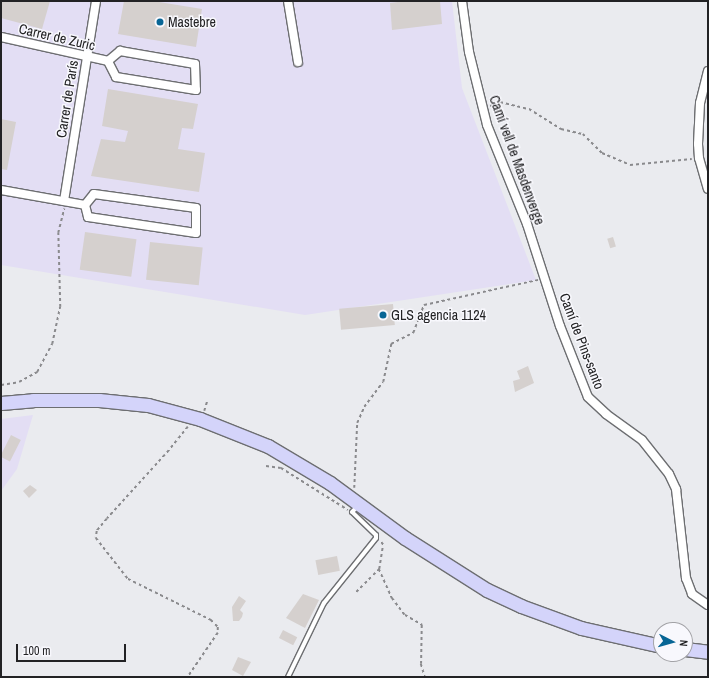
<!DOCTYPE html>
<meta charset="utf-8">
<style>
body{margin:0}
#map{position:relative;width:709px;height:678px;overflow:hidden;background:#eaebef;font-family:"Archivo Narrow",sans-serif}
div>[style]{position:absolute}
.industrial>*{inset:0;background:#e3def4}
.building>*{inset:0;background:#d5d0ce;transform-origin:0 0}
.path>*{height:1.5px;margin-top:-0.75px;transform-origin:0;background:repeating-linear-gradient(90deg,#8a8a8d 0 3px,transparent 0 6px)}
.roads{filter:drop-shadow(1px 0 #6d6e71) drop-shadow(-1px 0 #6d6e71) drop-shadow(0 1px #6d6e71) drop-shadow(0 -1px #6d6e71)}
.lane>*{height:4px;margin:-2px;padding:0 2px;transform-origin:2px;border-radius:2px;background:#fff}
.street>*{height:8px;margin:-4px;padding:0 4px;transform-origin:4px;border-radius:4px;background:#fff}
.primary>*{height:13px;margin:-6.5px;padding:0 6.5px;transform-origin:6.5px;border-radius:6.5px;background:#d4d4fa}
.dots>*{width:11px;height:11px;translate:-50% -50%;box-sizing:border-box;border:2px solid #f8f8fd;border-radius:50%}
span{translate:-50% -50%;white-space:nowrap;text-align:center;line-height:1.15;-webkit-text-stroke:3px #f8f8fd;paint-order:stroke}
.poi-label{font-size:14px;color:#222224}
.left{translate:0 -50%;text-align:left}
.street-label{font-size:14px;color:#222224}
.frame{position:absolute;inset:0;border:2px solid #222224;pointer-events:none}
.north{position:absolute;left:653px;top:622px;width:40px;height:40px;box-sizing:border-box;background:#f8f8fd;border:1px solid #a2a2a6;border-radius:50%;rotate:96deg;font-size:11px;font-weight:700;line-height:16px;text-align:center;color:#222224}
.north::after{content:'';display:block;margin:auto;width:14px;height:18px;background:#076595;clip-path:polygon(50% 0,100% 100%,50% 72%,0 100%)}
.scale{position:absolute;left:16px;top:644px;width:110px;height:18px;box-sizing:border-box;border:2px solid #222224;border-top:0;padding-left:5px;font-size:12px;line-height:14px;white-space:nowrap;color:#222224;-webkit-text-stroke:3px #f8f8fd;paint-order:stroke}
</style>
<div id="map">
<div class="industrial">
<i style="clip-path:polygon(1px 1px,452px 1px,462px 88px,536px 280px,305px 315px,1px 265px)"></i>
<i style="clip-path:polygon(33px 415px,17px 469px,1px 491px,1px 419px)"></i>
</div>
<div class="building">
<i style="clip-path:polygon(1px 1px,50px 1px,42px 29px,1px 18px)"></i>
<i style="clip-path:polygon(124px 1px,153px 1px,202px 9px,196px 47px,118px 34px)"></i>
<i style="clip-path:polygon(405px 1px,440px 1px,442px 24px,392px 30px,390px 3px)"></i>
<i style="clip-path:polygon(108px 89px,198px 104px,193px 129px,182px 128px,178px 149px,205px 153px,199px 192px,91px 176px,101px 139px,125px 142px,128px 131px,102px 126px)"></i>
<i style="clip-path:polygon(1px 119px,16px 122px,7px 170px,1px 169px)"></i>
<i style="left:85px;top:232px;width:52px;height:38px;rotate:8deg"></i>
<i style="left:613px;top:237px;width:10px;height:6px;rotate:73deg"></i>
<i style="left:150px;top:242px;width:53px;height:38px;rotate:6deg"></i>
<i style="left:393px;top:304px;width:21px;height:54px;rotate:85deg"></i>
<i style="clip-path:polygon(528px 366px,534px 383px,515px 392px,513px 381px,520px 379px,517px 371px)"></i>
<i style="left:11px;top:435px;width:11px;height:24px;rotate:27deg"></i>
<i style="clip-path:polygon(30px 485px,37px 490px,29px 498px,23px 491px)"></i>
<i style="left:337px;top:556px;width:15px;height:22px;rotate:79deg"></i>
<i style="clip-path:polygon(303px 594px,319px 600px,305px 628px,286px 618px)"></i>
<i style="clip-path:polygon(239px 596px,246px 601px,240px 610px,243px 613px,242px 617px,239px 621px,233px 621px,232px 607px)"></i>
<i style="left:283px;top:630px;width:16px;height:9px;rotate:27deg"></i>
<i style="clip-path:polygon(238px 657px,251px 662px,243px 676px,232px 670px)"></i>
</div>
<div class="path">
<i style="left:490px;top:106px;width:11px;rotate:-22deg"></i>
<i style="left:500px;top:102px;width:30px;rotate:14deg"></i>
<i style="left:529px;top:109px;width:38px;rotate:32deg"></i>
<i style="left:561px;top:129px;width:23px;rotate:13deg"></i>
<i style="left:583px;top:134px;width:27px;rotate:45deg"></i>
<i style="left:602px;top:153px;width:30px;rotate:23deg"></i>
<i style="left:630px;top:165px;width:62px;rotate:-5.5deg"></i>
<i style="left:1px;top:385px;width:18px;rotate:-9deg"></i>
<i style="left:19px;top:382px;width:21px;rotate:-29deg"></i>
<i style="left:37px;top:372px;width:32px;rotate:-62deg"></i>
<i style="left:52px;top:344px;width:38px;rotate:-78deg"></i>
<i style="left:60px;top:307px;width:74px;rotate:-91.5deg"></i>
<i style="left:58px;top:233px;width:25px;rotate:-76deg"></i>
<i style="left:204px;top:411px;width:10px;rotate:-73deg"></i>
<i style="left:188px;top:427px;width:36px;rotate:129deg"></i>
<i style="left:165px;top:455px;width:86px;rotate:132.2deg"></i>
<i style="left:107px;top:519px;width:16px;rotate:130deg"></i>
<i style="left:97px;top:531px;width:7px;rotate:98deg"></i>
<i style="left:96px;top:538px;width:52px;rotate:52deg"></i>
<i style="left:128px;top:579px;width:93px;rotate:26.3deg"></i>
<i style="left:211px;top:620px;width:10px;rotate:45deg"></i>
<i style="left:218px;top:627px;width:6px;rotate:90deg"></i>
<i style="left:218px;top:633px;width:53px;rotate:124.3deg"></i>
<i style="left:266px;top:466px;width:15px;rotate:8deg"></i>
<i style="left:281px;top:468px;width:79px;rotate:32.1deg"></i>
<i style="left:354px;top:488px;width:65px;rotate:-87.4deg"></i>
<i style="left:357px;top:423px;width:17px;rotate:-66deg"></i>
<i style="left:364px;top:407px;width:31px;rotate:-53deg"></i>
<i style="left:383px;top:382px;width:39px;rotate:-78deg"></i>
<i style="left:391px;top:344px;width:25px;rotate:-27deg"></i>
<i style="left:413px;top:333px;width:30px;rotate:-69deg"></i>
<i style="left:424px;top:305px;width:117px;rotate:-12.4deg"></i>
<i style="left:379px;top:569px;width:32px;rotate:66deg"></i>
<i style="left:392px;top:598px;width:21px;rotate:53deg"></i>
<i style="left:405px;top:615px;width:20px;rotate:30deg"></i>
<i style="left:422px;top:625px;width:39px;rotate:91deg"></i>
<i style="left:421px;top:664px;width:14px;rotate:73deg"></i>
<i style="left:356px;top:592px;width:33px;rotate:-45deg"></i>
<i style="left:379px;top:569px;width:24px;rotate:-81deg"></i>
<i style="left:383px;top:545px;width:5px;rotate:-127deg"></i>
</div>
<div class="roads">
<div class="lane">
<i style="left:288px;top:677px;width:82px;rotate:-64.1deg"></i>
<i style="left:324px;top:603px;width:83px;rotate:-51.3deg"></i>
<i style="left:376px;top:538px;width:3px;rotate:-90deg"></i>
<i style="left:376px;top:535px;width:33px;rotate:-136deg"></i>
<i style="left:352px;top:512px;width:8px;rotate:-45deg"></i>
</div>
<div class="street">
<i style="left:288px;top:1px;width:62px;rotate:80.7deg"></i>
<i style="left:462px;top:1px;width:51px;rotate:82.2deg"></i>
<i style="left:469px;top:52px;width:75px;rotate:76.1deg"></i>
<i style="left:487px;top:125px;width:107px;rotate:68deg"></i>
<i style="left:527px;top:224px;width:107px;rotate:72.1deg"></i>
<i style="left:560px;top:326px;width:76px;rotate:68.5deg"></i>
<i style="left:588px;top:397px;width:25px;rotate:43deg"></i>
<i style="left:606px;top:414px;width:44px;rotate:35.8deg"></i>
<i style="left:642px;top:440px;width:43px;rotate:51.5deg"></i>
<i style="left:669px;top:474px;width:17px;rotate:65deg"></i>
<i style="left:676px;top:489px;width:90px;rotate:83.6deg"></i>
<i style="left:686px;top:578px;width:17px;rotate:69deg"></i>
<i style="left:692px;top:594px;width:19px;rotate:35deg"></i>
<i style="left:1px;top:37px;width:110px;rotate:12.6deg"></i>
<i style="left:120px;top:51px;width:76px;rotate:9.8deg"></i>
<i style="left:195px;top:64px;width:26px;rotate:88deg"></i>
<i style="left:196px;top:90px;width:81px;rotate:-170.8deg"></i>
<i style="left:116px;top:77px;width:18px;rotate:-117deg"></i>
<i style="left:108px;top:61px;width:16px;rotate:-40deg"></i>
<i style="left:708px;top:71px;width:33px;rotate:104deg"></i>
<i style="left:700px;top:103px;width:41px;rotate:92.8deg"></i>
<i style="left:698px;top:144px;width:14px;rotate:86deg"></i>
<i style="left:699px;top:158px;width:32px;rotate:74deg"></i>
<i style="left:1px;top:190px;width:85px;rotate:10.1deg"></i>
<i style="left:94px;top:194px;width:103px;rotate:7.8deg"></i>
<i style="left:196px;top:208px;width:25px;rotate:90deg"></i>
<i style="left:196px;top:233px;width:109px;rotate:-171.6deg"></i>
<i style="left:88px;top:217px;width:12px;rotate:-104deg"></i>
<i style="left:85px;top:205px;width:14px;rotate:-51deg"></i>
<i style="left:64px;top:201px;width:203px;rotate:-80.9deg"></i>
</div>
<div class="primary">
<i style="left:1px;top:403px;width:32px;rotate:-5deg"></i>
<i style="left:33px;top:400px;width:66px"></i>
<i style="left:99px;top:400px;width:49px;rotate:5.8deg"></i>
<i style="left:148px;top:405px;width:54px;rotate:15.1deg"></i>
<i style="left:200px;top:419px;width:73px;rotate:21.7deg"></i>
<i style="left:268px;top:446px;width:72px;rotate:30.8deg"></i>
<i style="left:330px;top:483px;width:93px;rotate:36.3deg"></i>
<i style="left:405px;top:538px;width:97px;rotate:32.4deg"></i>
<i style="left:487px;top:590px;width:38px;rotate:25deg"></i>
<i style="left:521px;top:606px;width:64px;rotate:20.1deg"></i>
<i style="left:581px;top:628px;width:82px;rotate:12.7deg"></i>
<i style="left:685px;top:649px;width:23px;rotate:7deg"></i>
</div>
</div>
<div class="dots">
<i style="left:160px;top:22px;background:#076595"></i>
<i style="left:383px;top:315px;background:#076595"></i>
</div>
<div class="poi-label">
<span class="left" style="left:168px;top:22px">Mastebre</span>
<span class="left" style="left:391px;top:315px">GLS agencia 1124</span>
</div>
<div class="street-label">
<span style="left:57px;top:37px;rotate:13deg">Carrer de Zuric</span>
<span style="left:67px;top:99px;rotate:-81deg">Carrer de París</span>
<span style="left:517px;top:160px;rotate:70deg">Camí vell de Masdenverge</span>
<span style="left:582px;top:341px;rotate:69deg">Camí de Pins-santo</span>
</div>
<div class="frame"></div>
<div class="north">N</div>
<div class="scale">100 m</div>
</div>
